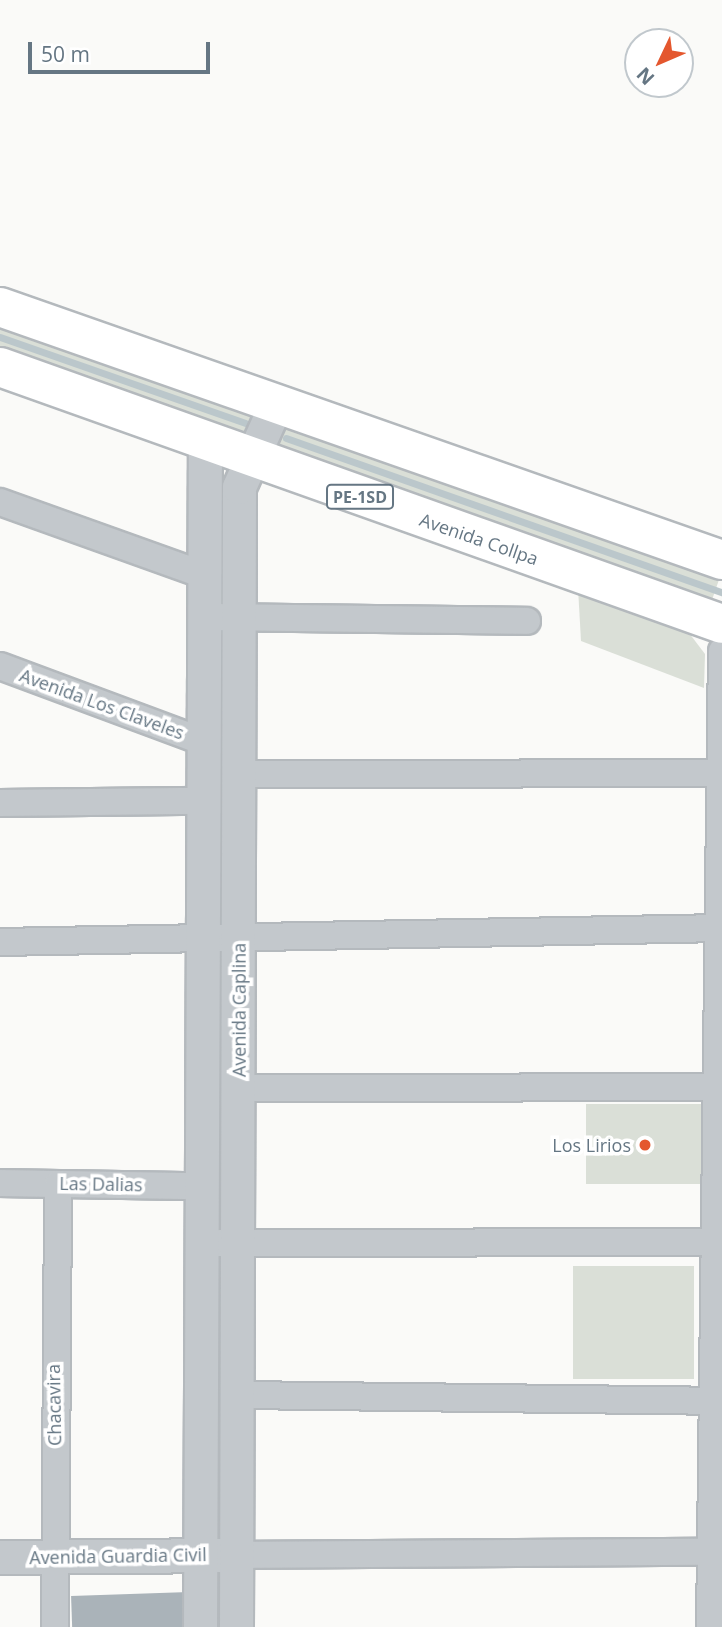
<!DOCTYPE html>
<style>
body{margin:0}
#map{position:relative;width:722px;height:1627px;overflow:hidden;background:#fafaf8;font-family:"Open Sans",sans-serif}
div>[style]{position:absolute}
.green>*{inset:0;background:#dadfd7;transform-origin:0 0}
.stream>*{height:7px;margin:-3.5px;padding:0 3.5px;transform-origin:3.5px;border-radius:3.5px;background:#bbc7cb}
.building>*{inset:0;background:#aab3b9;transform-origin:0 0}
.roads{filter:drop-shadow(2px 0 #b4b9bd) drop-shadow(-2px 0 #b4b9bd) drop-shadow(0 2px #b4b9bd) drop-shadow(0 -2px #b4b9bd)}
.minor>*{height:26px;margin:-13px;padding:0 13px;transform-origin:13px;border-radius:13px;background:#c3c8cc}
.tertiary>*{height:33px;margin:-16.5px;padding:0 16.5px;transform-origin:16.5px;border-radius:16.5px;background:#c3c8cc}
.trunk>*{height:38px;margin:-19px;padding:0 19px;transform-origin:19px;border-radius:19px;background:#fff}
.dots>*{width:19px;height:19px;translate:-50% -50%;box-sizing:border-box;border:4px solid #fff;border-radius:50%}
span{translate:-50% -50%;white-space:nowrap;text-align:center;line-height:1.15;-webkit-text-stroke:7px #fff;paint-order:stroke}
.shield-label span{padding:2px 5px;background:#fff;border:2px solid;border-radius:5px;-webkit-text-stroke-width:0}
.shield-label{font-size:16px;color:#657683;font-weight:700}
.street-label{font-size:18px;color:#657683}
.poi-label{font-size:18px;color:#657683}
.right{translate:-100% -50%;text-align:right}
.north{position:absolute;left:624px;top:28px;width:70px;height:70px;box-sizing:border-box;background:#fff;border:2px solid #c1c8cd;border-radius:50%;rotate:226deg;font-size:19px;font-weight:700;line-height:28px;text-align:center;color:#657683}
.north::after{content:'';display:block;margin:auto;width:24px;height:32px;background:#e4572e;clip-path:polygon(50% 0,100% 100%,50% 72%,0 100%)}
.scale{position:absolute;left:28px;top:42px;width:182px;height:32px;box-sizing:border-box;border:4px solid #657683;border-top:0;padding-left:9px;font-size:21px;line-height:24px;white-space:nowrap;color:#657683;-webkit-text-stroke:5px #fff;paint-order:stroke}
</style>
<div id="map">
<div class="green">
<i style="left:0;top:314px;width:286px;height:42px;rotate:20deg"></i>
<i style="left:280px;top:414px;width:469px;height:39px;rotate:19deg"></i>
<i style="clip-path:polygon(578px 588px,686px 629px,705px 654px,704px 688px,581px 641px)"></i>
<i style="left:586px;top:1104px;width:119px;height:80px"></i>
<i style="clip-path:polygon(223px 1261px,221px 1535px,214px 1530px,217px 1271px)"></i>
<i style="left:573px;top:1266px;width:121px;height:113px"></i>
</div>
<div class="stream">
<i style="left:0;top:337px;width:260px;rotate:19.3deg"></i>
<i style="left:286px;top:438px;width:462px;rotate:19.5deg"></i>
</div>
<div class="building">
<i style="left:189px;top:1592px;width:35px;height:118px;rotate:88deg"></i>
</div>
<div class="roads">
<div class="minor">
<i style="left:0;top:502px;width:217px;rotate:19.7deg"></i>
<i style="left:204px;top:617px;width:323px;rotate:0.7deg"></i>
<i style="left:0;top:666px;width:218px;rotate:20.4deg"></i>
<i style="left:241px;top:774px;width:475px;rotate:-0.1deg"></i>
<i style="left:0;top:803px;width:204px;rotate:-0.6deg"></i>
<i style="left:0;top:942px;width:722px;rotate:-1.11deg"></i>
<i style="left:239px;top:1088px;width:483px;rotate:-0.1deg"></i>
<i style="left:0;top:1183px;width:202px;rotate:0.9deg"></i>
<i style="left:220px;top:1243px;width:502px;rotate:-0.11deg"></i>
<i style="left:238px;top:1395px;width:484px;rotate:0.7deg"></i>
<i style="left:237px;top:1555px;width:485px;rotate:-0.4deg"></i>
<i style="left:55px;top:1627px;width:443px;rotate:-89.6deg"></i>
<i style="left:710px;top:1627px;width:976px;rotate:-89.3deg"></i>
</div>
<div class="tertiary">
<i style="left:0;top:1557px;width:222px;rotate:-0.5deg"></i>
<i style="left:200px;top:1627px;width:1185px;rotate:-89.76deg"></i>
<i style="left:236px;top:1627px;width:1140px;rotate:-89.85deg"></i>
<i style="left:239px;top:487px;width:93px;rotate:-65.9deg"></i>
</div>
<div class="trunk">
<i style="left:0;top:307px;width:765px;rotate:19.31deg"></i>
<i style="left:0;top:367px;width:766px;rotate:19.59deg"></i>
</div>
</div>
<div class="dots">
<i style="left:645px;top:1145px;background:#e4572e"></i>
</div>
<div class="shield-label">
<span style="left:360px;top:497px">PE-1SD</span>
</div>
<div class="street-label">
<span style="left:479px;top:539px;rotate:19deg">Avenida Collpa</span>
<span style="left:102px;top:704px;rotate:20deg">Avenida Los Claveles</span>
<span style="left:239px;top:1010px;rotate:-90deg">Avenida Caplina</span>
<span style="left:101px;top:1184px;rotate:1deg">Las Dalias</span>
<span style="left:54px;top:1405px;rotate:-91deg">Chacavira</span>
<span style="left:118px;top:1556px;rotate:-1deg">Avenida Guardia Civil</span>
</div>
<div class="poi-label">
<span class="right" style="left:631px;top:1145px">Los Lirios</span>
</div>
<div class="north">N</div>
<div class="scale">50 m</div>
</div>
